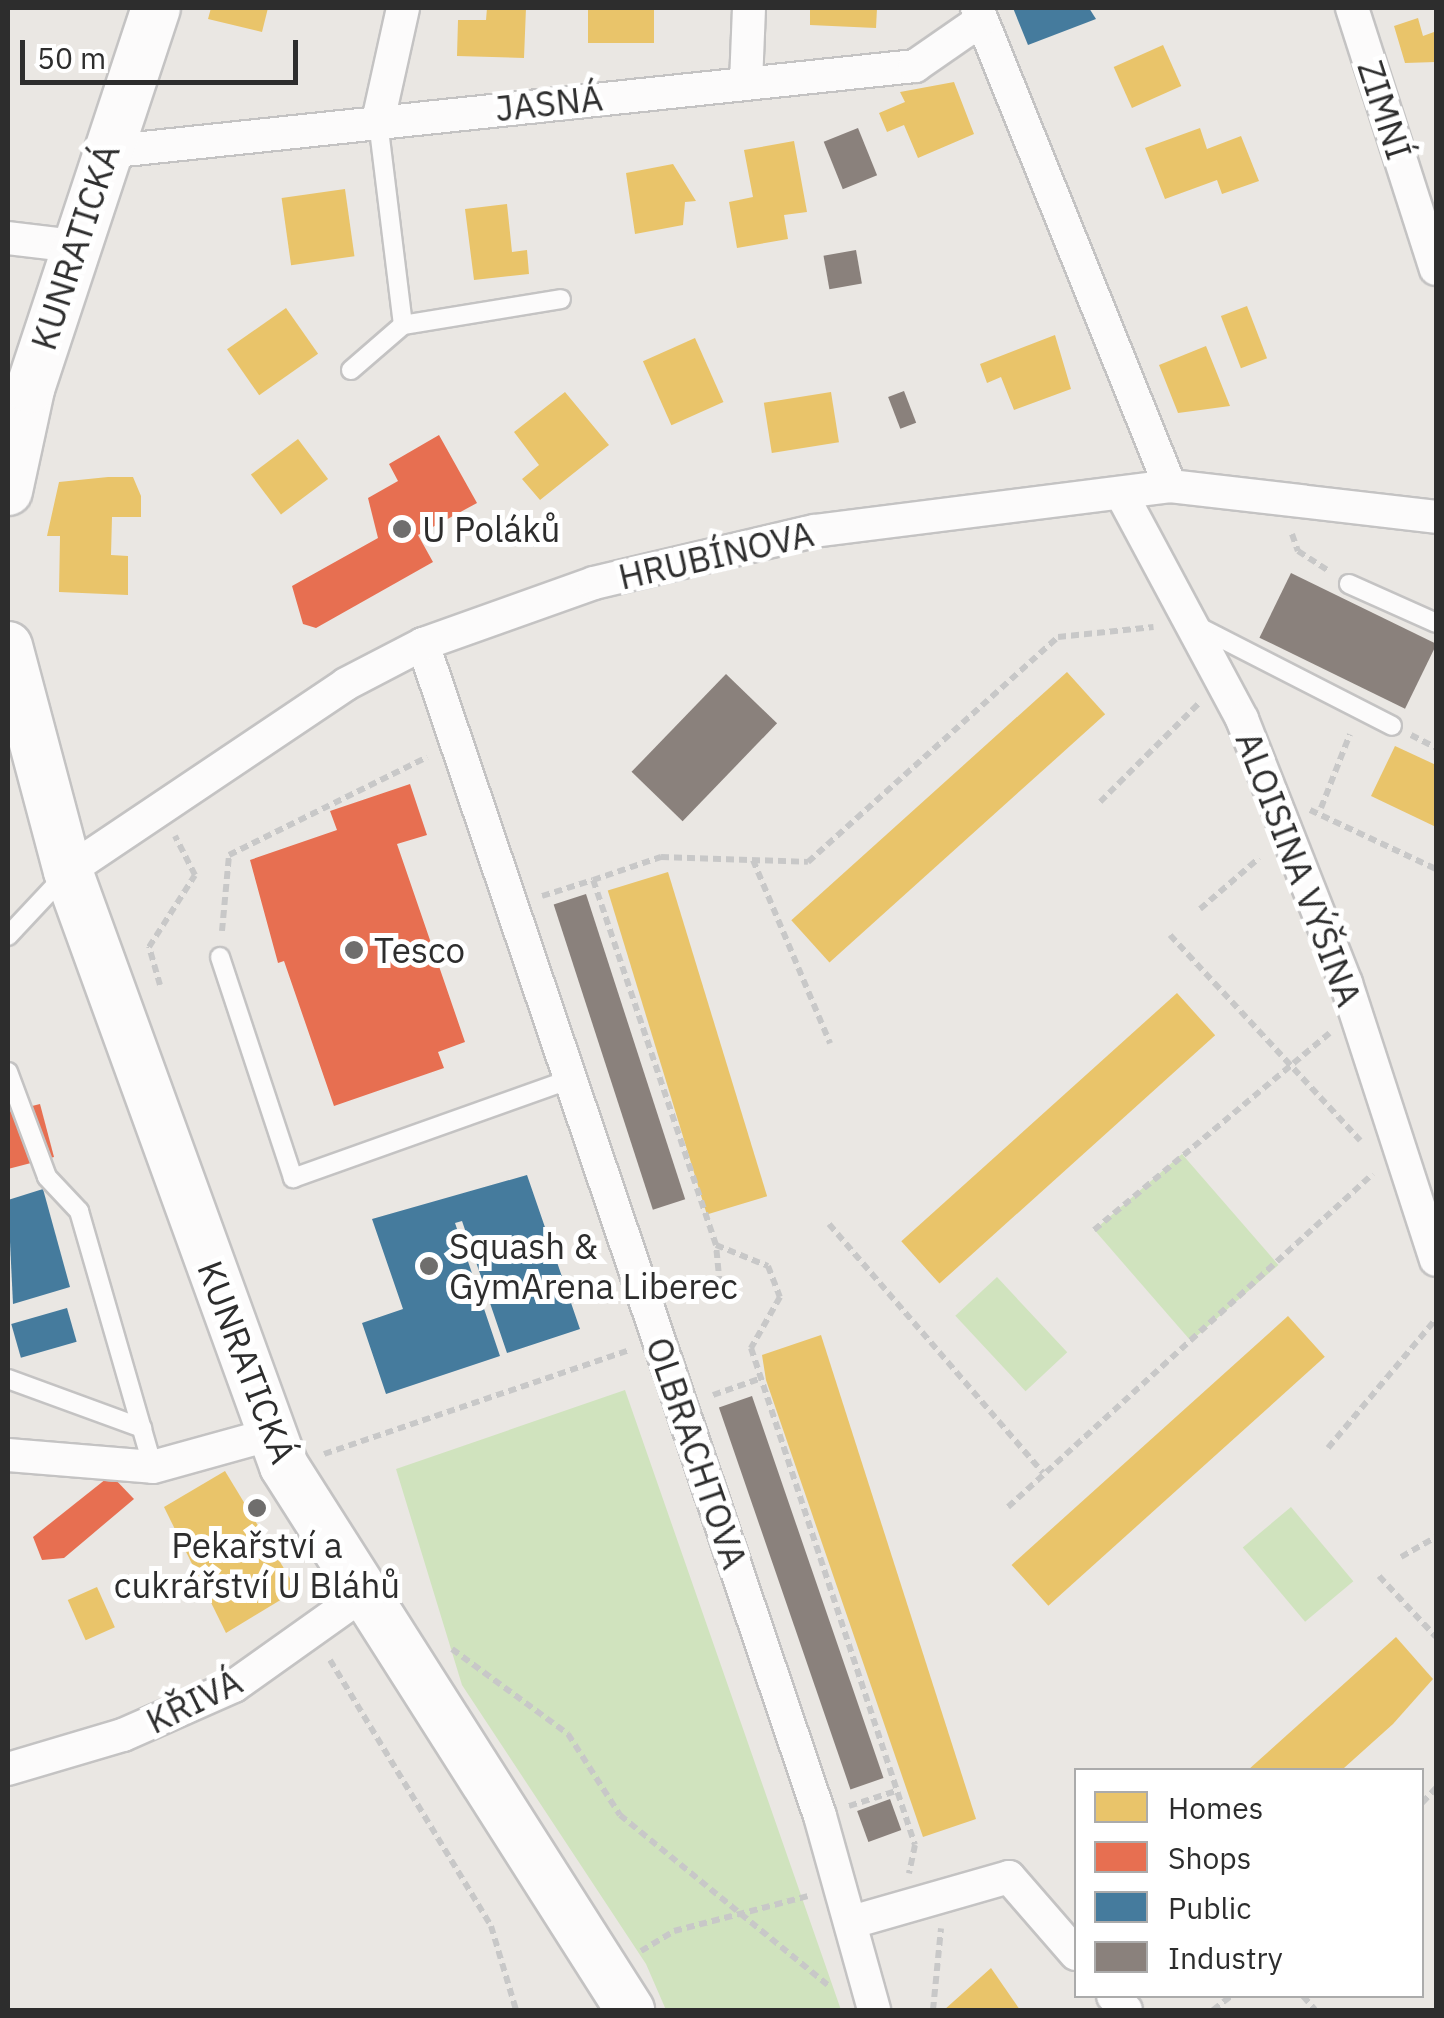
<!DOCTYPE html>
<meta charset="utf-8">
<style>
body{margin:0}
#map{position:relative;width:1444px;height:2018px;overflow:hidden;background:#eae7e3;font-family:"IBM Plex Sans",sans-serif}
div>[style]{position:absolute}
.green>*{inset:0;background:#d0e3be;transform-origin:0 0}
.homes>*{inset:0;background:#e9c46a;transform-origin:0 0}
.shops>*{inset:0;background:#e76f51}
.public>*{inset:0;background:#457b9d;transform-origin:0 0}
.industry>*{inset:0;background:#8a817c;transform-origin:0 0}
.path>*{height:6px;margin-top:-3px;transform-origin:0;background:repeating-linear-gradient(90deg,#c8c8c8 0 8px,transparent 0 13px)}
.roads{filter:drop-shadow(2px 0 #c4c3c3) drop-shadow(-2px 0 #c4c3c3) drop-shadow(0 2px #c4c3c3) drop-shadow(0 -2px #c4c3c3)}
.lane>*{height:18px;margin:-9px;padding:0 9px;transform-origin:9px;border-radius:9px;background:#fcfbfb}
.street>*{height:32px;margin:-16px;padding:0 16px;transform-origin:16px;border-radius:16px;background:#fcfbfb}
.secondary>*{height:48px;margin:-24px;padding:0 24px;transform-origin:24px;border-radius:24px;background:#fcfbfb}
.dots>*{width:28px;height:28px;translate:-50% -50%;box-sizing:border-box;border:5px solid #fff;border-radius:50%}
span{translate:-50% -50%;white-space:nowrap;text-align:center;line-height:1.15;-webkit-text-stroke:10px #fff;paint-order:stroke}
.street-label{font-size:35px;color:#2d2d2d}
.poi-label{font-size:35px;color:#2d2d2d}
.left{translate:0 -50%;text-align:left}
.frame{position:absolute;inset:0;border:10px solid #2d2d2d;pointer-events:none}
.legend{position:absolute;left:1074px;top:1768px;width:350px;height:230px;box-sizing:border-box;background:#fff;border:2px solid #ababab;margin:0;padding:12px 18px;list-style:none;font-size:30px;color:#2d2d2d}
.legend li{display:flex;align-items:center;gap:20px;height:50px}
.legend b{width:50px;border:2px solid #ababab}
.scale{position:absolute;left:20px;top:40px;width:278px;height:45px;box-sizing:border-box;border:5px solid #2d2d2d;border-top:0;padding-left:12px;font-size:30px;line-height:35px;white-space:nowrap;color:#2d2d2d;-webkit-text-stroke:8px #fff;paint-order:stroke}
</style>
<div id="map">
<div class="green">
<i style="left:1182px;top:1154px;width:147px;height:116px;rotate:49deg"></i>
<i style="left:997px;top:1277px;width:103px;height:57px;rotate:47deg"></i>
<i style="clip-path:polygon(625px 1390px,841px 2010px,666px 2010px,646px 1964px,462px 1685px,396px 1469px)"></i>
<i style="left:1291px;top:1507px;width:97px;height:63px;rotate:50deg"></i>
</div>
<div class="homes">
<i style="clip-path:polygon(211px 8px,268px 8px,262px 32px,208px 19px)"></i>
<i style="clip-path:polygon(487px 8px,526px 8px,524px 58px,457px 56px,458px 20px,486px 20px)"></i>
<i style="left:588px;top:8px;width:66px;height:35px"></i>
<i style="clip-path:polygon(810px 8px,877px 8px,876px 28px,810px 25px)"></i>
<i style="clip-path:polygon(1418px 18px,1423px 36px,1434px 32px,1436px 62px,1405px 63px,1394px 26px)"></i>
<i style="left:1163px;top:45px;width:45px;height:54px;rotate:66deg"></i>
<i style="clip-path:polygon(954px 82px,974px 134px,918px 158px,904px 125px,887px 132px,879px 113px,905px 102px,900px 92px)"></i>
<i style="clip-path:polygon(1200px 128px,1207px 149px,1241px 136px,1259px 181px,1222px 194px,1217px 180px,1165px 199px,1145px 148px)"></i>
<i style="clip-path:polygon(794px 141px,807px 212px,784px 215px,788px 239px,737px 248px,729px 202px,753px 197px,744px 150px)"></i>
<i style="clip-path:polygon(673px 164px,696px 201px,685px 202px,683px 225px,635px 234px,626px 173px)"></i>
<i style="left:345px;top:189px;width:68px;height:64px;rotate:82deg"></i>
<i style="clip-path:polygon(507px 204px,512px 252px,527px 250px,529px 274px,474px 280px,465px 209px)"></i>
<i style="left:1247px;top:306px;width:56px;height:28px;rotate:69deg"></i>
<i style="left:286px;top:308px;width:56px;height:72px;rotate:55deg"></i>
<i style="clip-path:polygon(1055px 335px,1071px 389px,1014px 410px,1001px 377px,987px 383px,980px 364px)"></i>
<i style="left:695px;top:338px;width:70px;height:57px;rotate:66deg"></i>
<i style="clip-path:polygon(1206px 346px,1230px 406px,1178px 413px,1159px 365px)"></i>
<i style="clip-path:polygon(565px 392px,609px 445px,540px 500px,522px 479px,539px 465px,514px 432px)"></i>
<i style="left:831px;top:392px;width:51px;height:68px;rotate:81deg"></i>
<i style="left:298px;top:439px;width:50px;height:59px;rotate:53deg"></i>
<i style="clip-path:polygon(108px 477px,133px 477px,141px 496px,141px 517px,112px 517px,111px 555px,128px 556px,128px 595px,59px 592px,60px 536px,47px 536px,59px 482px)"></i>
<i style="left:1067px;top:672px;width:57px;height:371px;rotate:48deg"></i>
<i style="clip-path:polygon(1395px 746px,1436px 765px,1436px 827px,1371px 796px)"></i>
<i style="left:668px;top:872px;width:339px;height:63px;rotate:73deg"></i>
<i style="left:1177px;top:993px;width:57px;height:371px;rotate:48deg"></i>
<i style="left:1288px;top:1316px;width:55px;height:372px;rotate:48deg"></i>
<i style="clip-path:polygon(821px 1335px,976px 1819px,923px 1837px,766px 1380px,762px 1355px)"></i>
<i style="clip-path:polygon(225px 1471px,297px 1590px,226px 1633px,164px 1507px)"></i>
<i style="left:97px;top:1587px;width:44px;height:32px;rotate:66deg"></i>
<i style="clip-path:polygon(1396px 1637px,1433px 1679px,1393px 1724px,1344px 1768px,1248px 1770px)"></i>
<i style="clip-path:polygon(991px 1968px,1020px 2010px,944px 2010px)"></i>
</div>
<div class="shops">
<i style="clip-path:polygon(439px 435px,477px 503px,418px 535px,433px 562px,316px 628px,303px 624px,292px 586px,378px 538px,368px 498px,398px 481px,389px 464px)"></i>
<i style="clip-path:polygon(410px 784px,427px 835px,397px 844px,465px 1042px,438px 1052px,444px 1068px,334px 1106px,284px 961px,278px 963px,250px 860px,337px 830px,330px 811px)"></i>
<i style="clip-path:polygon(40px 1104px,54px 1157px,8px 1169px,8px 1112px)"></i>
<i style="clip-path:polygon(111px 1475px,134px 1499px,64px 1558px,42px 1560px,33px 1537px)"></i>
</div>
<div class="public">
<i style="clip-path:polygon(1013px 8px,1089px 8px,1096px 19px,1028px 45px)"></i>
<i style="clip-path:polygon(527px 1175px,580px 1329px,507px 1353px,462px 1221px,455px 1223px,500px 1356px,386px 1394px,362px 1323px,403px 1309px,372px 1219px)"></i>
<i style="clip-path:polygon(43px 1189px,70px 1287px,13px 1304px,8px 1200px)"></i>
<i style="left:67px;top:1308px;width:35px;height:58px;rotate:74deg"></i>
</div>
<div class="industry">
<i style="left:858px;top:128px;width:51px;height:37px;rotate:68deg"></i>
<i style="left:856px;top:250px;width:34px;height:33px;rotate:80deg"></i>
<i style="left:904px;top:391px;width:34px;height:17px;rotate:69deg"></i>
<i style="left:1291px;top:573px;width:162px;height:72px;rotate:26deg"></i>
<i style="left:726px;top:674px;width:71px;height:136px;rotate:44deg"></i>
<i style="left:586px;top:894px;width:321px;height:34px;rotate:72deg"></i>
<i style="left:752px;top:1396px;width:404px;height:35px;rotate:71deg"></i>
<i style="left:890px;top:1799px;width:33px;height:35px;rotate:70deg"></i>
</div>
<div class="path">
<i style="left:1292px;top:534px;width:18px;rotate:71deg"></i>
<i style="left:1298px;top:551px;width:35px;rotate:33deg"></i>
<i style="left:1411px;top:735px;width:28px;rotate:27deg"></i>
<i style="left:1100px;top:802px;width:140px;rotate:-45deg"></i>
<i style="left:1321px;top:808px;width:79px;rotate:-68.6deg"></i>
<i style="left:1310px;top:810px;width:139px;rotate:25.1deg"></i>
<i style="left:753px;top:860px;width:199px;rotate:67.2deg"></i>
<i style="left:542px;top:896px;width:53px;rotate:-17.4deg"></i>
<i style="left:1200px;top:909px;width:78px;rotate:-40.8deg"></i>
<i style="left:222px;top:931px;width:76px;rotate:-84.7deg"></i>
<i style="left:229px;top:855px;width:221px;rotate:-26.3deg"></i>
<i style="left:1170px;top:935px;width:280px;rotate:47.2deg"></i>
<i style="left:160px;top:985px;width:40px;rotate:-106deg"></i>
<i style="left:149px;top:947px;width:85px;rotate:-57.4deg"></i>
<i style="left:195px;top:875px;width:44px;rotate:-117.1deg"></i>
<i style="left:829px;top:1224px;width:328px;rotate:49.3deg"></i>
<i style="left:1094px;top:1230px;width:307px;rotate:-39.9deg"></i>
<i style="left:716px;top:1245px;width:56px;rotate:22deg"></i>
<i style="left:768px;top:1266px;width:33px;rotate:69deg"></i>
<i style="left:780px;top:1297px;width:59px;rotate:119.6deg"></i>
<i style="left:751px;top:1348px;width:523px;rotate:71.74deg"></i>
<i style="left:915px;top:1845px;width:29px;rotate:102deg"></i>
<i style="left:721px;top:1297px;width:52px;rotate:-95.5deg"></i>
<i style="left:716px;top:1245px;width:385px;rotate:-108.6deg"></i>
<i style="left:593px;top:880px;width:72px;rotate:-18.7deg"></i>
<i style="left:661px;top:857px;width:147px;rotate:1.9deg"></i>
<i style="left:808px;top:862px;width:336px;rotate:-42deg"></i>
<i style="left:1058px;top:637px;width:96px;rotate:-6deg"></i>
<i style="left:713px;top:1395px;width:49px;rotate:-19.2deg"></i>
<i style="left:1328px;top:1448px;width:168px;rotate:-50.1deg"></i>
<i style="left:324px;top:1454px;width:322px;rotate:-18.8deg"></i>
<i style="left:1008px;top:1507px;width:494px;rotate:-42.4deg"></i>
<i style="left:1401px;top:1557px;width:40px;rotate:-29.7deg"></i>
<i style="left:1379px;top:1576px;width:83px;rotate:46.9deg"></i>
<i style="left:452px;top:1649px;width:144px;rotate:36.2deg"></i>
<i style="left:568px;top:1734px;width:96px;rotate:57.3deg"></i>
<i style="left:620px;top:1815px;width:271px;rotate:39.3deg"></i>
<i style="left:330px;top:1660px;width:311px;rotate:58.8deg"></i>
<i style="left:491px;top:1926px;width:88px;rotate:73.4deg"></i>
<i style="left:1422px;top:1803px;width:21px;rotate:-47deg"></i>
<i style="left:849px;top:1806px;width:49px;rotate:-17.7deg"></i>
<i style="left:641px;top:1951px;width:39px;rotate:-31deg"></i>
<i style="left:674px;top:1931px;width:138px;rotate:-14.6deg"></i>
<i style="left:1303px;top:1996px;width:18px;rotate:49deg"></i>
<i style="left:933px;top:2010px;width:82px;rotate:-84.4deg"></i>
<i style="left:1213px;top:2010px;width:23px;rotate:-38deg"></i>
</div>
<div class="roads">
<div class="lane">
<i style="left:403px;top:325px;width:160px;rotate:-9.3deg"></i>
<i style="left:351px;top:370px;width:69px;rotate:-40.9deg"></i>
<i style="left:403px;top:325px;width:206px;rotate:-97deg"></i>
<i style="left:1349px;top:584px;width:95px;rotate:24.1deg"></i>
<i style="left:1197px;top:626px;width:219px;rotate:27.1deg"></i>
<i style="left:8px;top:936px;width:83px;rotate:-46.9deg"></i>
<i style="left:220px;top:957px;width:233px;rotate:71.7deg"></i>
<i style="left:293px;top:1178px;width:292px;rotate:-19.6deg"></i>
<i style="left:8px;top:1072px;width:112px;rotate:69.6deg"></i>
<i style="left:47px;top:1177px;width:47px;rotate:46.7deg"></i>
<i style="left:79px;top:1211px;width:266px;rotate:73.9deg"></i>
<i style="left:8px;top:1379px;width:143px;rotate:20.1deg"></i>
</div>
<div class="street">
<i style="left:977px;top:8px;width:515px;rotate:68.01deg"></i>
<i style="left:1352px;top:8px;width:274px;rotate:72.2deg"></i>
<i style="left:746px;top:83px;width:75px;rotate:-87.7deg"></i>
<i style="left:378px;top:121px;width:116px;rotate:-77.5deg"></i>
<i style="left:106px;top:152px;width:814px;rotate:-6.07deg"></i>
<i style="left:915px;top:66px;width:79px;rotate:-34.7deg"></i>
<i style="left:8px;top:238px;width:67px;rotate:6.8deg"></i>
<i style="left:1122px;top:495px;width:254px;rotate:61.8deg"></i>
<i style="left:1242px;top:719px;width:284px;rotate:68.5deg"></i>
<i style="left:1346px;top:983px;width:291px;rotate:72deg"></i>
<i style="left:423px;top:644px;width:1237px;rotate:71.29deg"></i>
<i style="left:820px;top:1816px;width:201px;rotate:74.4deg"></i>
<i style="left:68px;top:871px;width:335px;rotate:-33.9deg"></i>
<i style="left:346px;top:684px;width:87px;rotate:-27.5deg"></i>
<i style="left:423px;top:644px;width:182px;rotate:-19.6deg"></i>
<i style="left:594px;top:583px;width:226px;rotate:-13.3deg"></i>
<i style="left:814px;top:531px;width:359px;rotate:-7.2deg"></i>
<i style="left:1170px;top:486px;width:268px;rotate:6.6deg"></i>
<i style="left:8px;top:1455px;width:145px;rotate:4.7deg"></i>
<i style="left:153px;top:1467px;width:123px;rotate:-15.5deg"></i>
<i style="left:8px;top:1769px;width:120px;rotate:-16.5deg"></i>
<i style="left:123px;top:1735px;width:121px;rotate:-23.8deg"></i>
<i style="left:234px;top:1686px;width:157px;rotate:-35.4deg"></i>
<i style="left:852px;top:1922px;width:163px;rotate:-16deg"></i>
<i style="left:1009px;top:1877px;width:102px;rotate:49deg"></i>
<i style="left:1113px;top:1996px;width:19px;rotate:47deg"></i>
</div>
<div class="secondary">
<i style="left:8px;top:491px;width:104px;rotate:-77.8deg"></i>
<i style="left:30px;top:389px;width:401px;rotate:-71.7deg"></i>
<i style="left:8px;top:646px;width:233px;rotate:75.1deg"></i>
<i style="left:68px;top:871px;width:633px;rotate:70.05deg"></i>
<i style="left:284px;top:1466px;width:645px;rotate:57.54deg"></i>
</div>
</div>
<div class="dots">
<i style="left:402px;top:529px;background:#6f6e6d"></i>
<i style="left:354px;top:950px;background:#6f6e6d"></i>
<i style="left:429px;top:1266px;background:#6f6e6d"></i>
<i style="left:257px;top:1508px;background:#6f6e6d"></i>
</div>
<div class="street-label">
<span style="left:549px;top:103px;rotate:-6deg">JASNÁ</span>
<span style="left:1385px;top:110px;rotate:72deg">ZIMNÍ</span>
<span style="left:75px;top:247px;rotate:-72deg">KUNRATICKÁ</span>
<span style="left:716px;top:555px;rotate:-13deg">HRUBÍNOVA</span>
<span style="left:1299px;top:869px;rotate:69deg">ALOISINA VÝŠINA</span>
<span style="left:247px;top:1362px;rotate:69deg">KUNRATICKÁ</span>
<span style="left:697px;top:1453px;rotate:71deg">OLBRACHTOVA</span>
<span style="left:194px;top:1701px;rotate:-26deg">KŘIVÁ</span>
</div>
<div class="poi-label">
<span class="left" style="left:422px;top:529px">U Poláků</span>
<span class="left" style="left:374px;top:950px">Tesco</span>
<span class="left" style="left:449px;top:1266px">Squash &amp;<br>GymArena Liberec</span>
<span style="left:257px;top:1565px">Pekařství a<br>cukrářství U Bláhů</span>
</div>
<div class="frame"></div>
<ul class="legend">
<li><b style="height:28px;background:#e9c46a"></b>Homes</li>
<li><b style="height:28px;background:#e76f51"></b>Shops</li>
<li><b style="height:28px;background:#457b9d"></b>Public</li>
<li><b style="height:28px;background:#8a817c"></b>Industry</li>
</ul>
<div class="scale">50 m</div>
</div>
